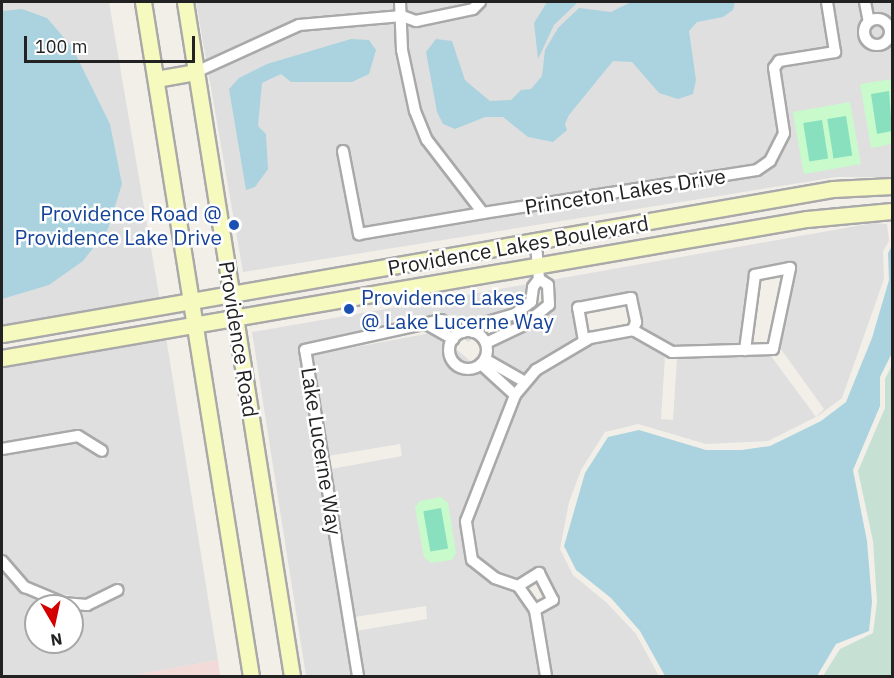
<!DOCTYPE html>
<style>
body{margin:0}
#map{position:relative;width:894px;height:678px;overflow:hidden;background:#f2efe9;font-family:"IBM Plex Sans",sans-serif}
div>[style]{position:absolute}
.residential>*{inset:0;background:#e0dfdf}
.commercial>*{inset:0;background:#f2dad9}
.wetland>*{inset:0;background:#c6e0d4}
.park>*{inset:0;background:#c8facc;transform-origin:0 0}
.pitch>*{inset:0;background:#88e0be;transform-origin:0 0}
.water>*{inset:0;background:#aad3df}
.roads{filter:drop-shadow(2px 0 #a9a9a9) drop-shadow(-2px 0 #a9a9a9) drop-shadow(0 2px #a9a9a9) drop-shadow(0 -2px #a9a9a9)}
.street>*{height:10px;margin:-5px;padding:0 5px;transform-origin:5px;border-radius:5px;background:#fff}
.street>.ring{margin:-5px;padding:0;box-sizing:content-box;background:none;border:10px solid #fff;border-radius:50%}
.secondary>*{height:15px;margin:-7.5px;padding:0 7.5px;transform-origin:7.5px;border-radius:7.5px;background:#f7fabf}
.dots>*{width:16px;height:16px;translate:-50% -50%;box-sizing:border-box;border:3px solid #fff;border-radius:50%}
span{translate:-50% -50%;white-space:nowrap;text-align:center;line-height:1.15;-webkit-text-stroke:5px #fff;paint-order:stroke}
.street-label{font-size:21px;color:#222}
.transit-label{font-size:21px;color:#164399}
.right{translate:-100% -50%;text-align:right}
.left{translate:0 -50%;text-align:left}
.frame{position:absolute;inset:0;border:3px solid #222;pointer-events:none}
.north{position:absolute;left:24px;top:594px;width:60px;height:60px;box-sizing:border-box;background:#fff;border:2px solid #a7a7a7;border-radius:50%;rotate:171deg;font-size:16px;font-weight:700;line-height:24px;text-align:center;color:#222}
.north::after{content:'';display:block;margin:auto;width:21px;height:27px;background:#d40000;clip-path:polygon(50% 0,100% 100%,50% 72%,0 100%)}
.scale{position:absolute;left:24px;top:36px;width:171px;height:27px;box-sizing:border-box;border:3px solid #222;border-top:0;padding-left:8px;font-size:18px;line-height:21px;white-space:nowrap;color:#222;-webkit-text-stroke:4px #fff;paint-order:stroke}
</style>
<div id="map">
<div class="residential">
<i style="clip-path:polygon(2px 2px,109px 2px,160px 301px,2px 327px)"></i>
<i style="clip-path:polygon(196px 2px,892px 2px,892px 177px,837px 177px,243px 272px)"></i>
<i style="clip-path:polygon(873px 223px,887px 224px,889px 241px,883px 251px,884px 279px,842px 398px,818px 416px,768px 441px,706px 444px,638px 424px,605px 432px,581px 470px,569px 502px,560px 549px,573px 575px,607px 603px,636px 634px,659px 676px,552px 676px,542px 614px,556px 606px,558px 597px,544px 570px,536px 567px,517px 578px,497px 572px,478px 556px,472px 522px,521px 395px,540px 375px,591px 345px,633px 337px,665px 356px,661px 419px,673px 420px,677px 358px,771px 356px,816px 417px,824px 409px,780px 348px,795px 270px,788px 262px,754px 269px,750px 274px,740px 343px,673px 345px,641px 327px,636px 297px,629px 292px,577px 301px,573px 309px,578px 338px,533px 364px,516px 383px,479px 351px,544px 309px,545px 281px)"></i>
<i style="clip-path:polygon(534px 283px,535px 300px,468px 342px,444px 323px,430px 320px,304px 343px,300px 350px,352px 676px,306px 676px,252px 332px)"></i>
<i style="clip-path:polygon(431px 333px,439px 335px,509px 393px,460px 522px,469px 565px,492px 583px,514px 591px,530px 613px,540px 676px,364px 676px,356px 631px,427px 619px,426px 606px,354px 617px,331px 469px,402px 456px,400px 444px,328px 456px,312px 355px)"></i>
<i style="clip-path:polygon(166px 337px,218px 660px,130px 676px,7px 676px,2px 674px,2px 571px,23px 593px,49px 606px,36px 606px,36px 642px,72px 642px,72px 610px,89px 611px,126px 593px,121px 581px,85px 598px,45px 591px,29px 582px,2px 552px,2px 456px,77px 443px,104px 460px,109px 448px,77px 430px,2px 442px,2px 365px)"></i>
</div>
<div class="commercial">
<i style="clip-path:polygon(218px 660px,220px 676px,130px 676px)"></i>
</div>
<div class="wetland">
<i style="clip-path:polygon(892px 365px,892px 676px,823px 676px,840px 649px,873px 633px,877px 602px,873px 541px,858px 471px,885px 408px,885px 379px)"></i>
</div>
<div class="park">
<i style="clip-path:polygon(892px 79px,892px 144px,871px 148px,860px 84px)"></i>
<i style="left:850px;top:102px;width:63px;height:58px;rotate:80deg"></i>
<i style="clip-path:polygon(441px 497px,448px 503px,456px 553px,452px 560px,431px 563px,424px 557px,415px 507px,420px 501px)"></i>
</div>
<div class="pitch">
<i style="clip-path:polygon(889px 91px,892px 131px,877px 134px,871px 94px)"></i>
<i style="left:846px;top:116px;width:40px;height:19px;rotate:81deg"></i>
<i style="left:822px;top:120px;width:39px;height:19px;rotate:81deg"></i>
<i style="left:441px;top:508px;width:41px;height:18px;rotate:80deg"></i>
</div>
<div class="water">
<i style="clip-path:polygon(547px 2px,593px 2px,577px 3px,554px 25px,538px 59px,534px 23px)"></i>
<i style="clip-path:polygon(631px 2px,735px 2px,733px 10px,723px 17px,697px 22px,689px 31px,696px 80px,693px 94px,678px 99px,659px 93px,632px 62px,613px 61px,569px 115px,565px 124px,567px 130px,553px 142px,528px 137px,503px 117px,485px 117px,455px 129px,443px 124px,437px 112px,426px 52px,436px 39px,452px 41px,465px 80px,473px 87px,490px 101px,511px 100px,521px 90px,531px 89px,542px 76px,545px 50px,558px 28px,579px 8px,611px 12px)"></i>
<i style="clip-path:polygon(22px 9px,47px 18px,72px 47px,110px 124px,122px 184px,108px 229px,83px 261px,49px 285px,2px 299px,2px 11px)"></i>
<i style="clip-path:polygon(351px 39px,369px 40px,376px 50px,369px 74px,352px 82px,291px 82px,281px 74px,262px 83px,258px 126px,266px 134px,268px 169px,255px 187px,246px 190px,229px 89px,239px 78px,267px 64px)"></i>
<i style="clip-path:polygon(892px 246px,892px 353px,880px 377px,880px 406px,853px 470px,867px 541px,872px 602px,869px 631px,836px 644px,817px 676px,665px 676px,640px 631px,611px 598px,576px 570px,564px 546px,585px 473px,608px 437px,639px 430px,706px 450px,742px 450px,770px 446px,821px 421px,846px 402px,872px 338px,889px 280px,888px 253px)"></i>
</div>
<div class="roads">
<div class="street">
<i style="left:400px;top:2px;width:48px;rotate:87.6deg"></i>
<i style="left:402px;top:50px;width:62px;rotate:78deg"></i>
<i style="left:415px;top:111px;width:31px;rotate:68deg"></i>
<i style="left:427px;top:140px;width:92px;rotate:52.5deg"></i>
<i style="left:483px;top:213px;width:277px;rotate:-8.9deg"></i>
<i style="left:757px;top:170px;width:16px;rotate:-35deg"></i>
<i style="left:770px;top:161px;width:31px;rotate:-63deg"></i>
<i style="left:784px;top:133px;width:66px;rotate:-98.7deg"></i>
<i style="left:774px;top:68px;width:9px;rotate:-54deg"></i>
<i style="left:779px;top:61px;width:57px;rotate:-9.1deg"></i>
<i style="left:835px;top:52px;width:51px;rotate:-99.1deg"></i>
<i style="left:865px;top:2px;width:20px;rotate:79deg"></i>
<i class="ring" style="left:864px;top:19px;width:16px;height:16px"></i>
<i style="left:196px;top:72px;width:113px;rotate:-24.5deg"></i>
<i style="left:299px;top:25px;width:103px;rotate:-5deg"></i>
<i style="left:402px;top:16px;width:15px;rotate:20deg"></i>
<i style="left:416px;top:21px;width:58px;rotate:-11.9deg"></i>
<i style="left:473px;top:9px;width:10px;rotate:-45deg"></i>
<i style="left:343px;top:151px;width:85px;rotate:79.1deg"></i>
<i style="left:359px;top:234px;width:126px;rotate:-9.6deg"></i>
<i style="left:428px;top:325px;width:29px;rotate:29deg"></i>
<i class="ring" style="left:449px;top:331px;width:28px;height:28px"></i>
<i style="left:473px;top:332px;width:14px;rotate:-39deg"></i>
<i style="left:484px;top:323px;width:32px;rotate:-16deg"></i>
<i style="left:515px;top:314px;width:20px;rotate:-37deg"></i>
<i style="left:531px;top:302px;width:15px;rotate:-82deg"></i>
<i style="left:533px;top:287px;width:10px;rotate:-53deg"></i>
<i style="left:539px;top:279px;width:37px;rotate:-95deg"></i>
<i style="left:584px;top:341px;width:34px;rotate:-100deg"></i>
<i style="left:578px;top:308px;width:54px;rotate:-10.7deg"></i>
<i style="left:631px;top:298px;width:25px;rotate:78deg"></i>
<i style="left:636px;top:322px;width:9px;rotate:111deg"></i>
<i style="left:486px;top:343px;width:42px;rotate:-25.3deg"></i>
<i style="left:524px;top:325px;width:32px;rotate:-39deg"></i>
<i style="left:549px;top:305px;width:20px;rotate:-93deg"></i>
<i style="left:548px;top:285px;width:11px;rotate:-146deg"></i>
<i style="left:485px;top:359px;width:46px;rotate:29.9deg"></i>
<i style="left:481px;top:364px;width:46px;rotate:42.4deg"></i>
<i style="left:2px;top:449px;width:77px;rotate:-9.7deg"></i>
<i style="left:78px;top:436px;width:28px;rotate:32deg"></i>
<i style="left:2px;top:561px;width:35px;rotate:49deg"></i>
<i style="left:25px;top:587px;width:41px;rotate:22.8deg"></i>
<i style="left:63px;top:603px;width:24px;rotate:5deg"></i>
<i style="left:87px;top:605px;width:34px;rotate:-26deg"></i>
<i style="left:518px;top:586px;width:25px;rotate:-32deg"></i>
<i style="left:539px;top:573px;width:30px;rotate:63deg"></i>
<i style="left:553px;top:600px;width:21px;rotate:151deg"></i>
<i style="left:358px;top:676px;width:330px;rotate:-99.2deg"></i>
<i style="left:305px;top:350px;width:139px;rotate:-12.4deg"></i>
<i style="left:441px;top:320px;width:25px;rotate:29deg"></i>
<i style="left:546px;top:676px;width:67px;rotate:-99.5deg"></i>
<i style="left:535px;top:610px;width:29px;rotate:-125deg"></i>
<i style="left:518px;top:586px;width:24px;rotate:-161deg"></i>
<i style="left:495px;top:578px;width:29px;rotate:-142deg"></i>
<i style="left:472px;top:560px;width:39px;rotate:-99deg"></i>
<i style="left:466px;top:521px;width:135px;rotate:-68.7deg"></i>
<i style="left:515px;top:395px;width:33px;rotate:-50deg"></i>
<i style="left:536px;top:370px;width:63px;rotate:-30.7deg"></i>
<i style="left:590px;top:338px;width:44px;rotate:-10.5deg"></i>
<i style="left:633px;top:330px;width:45px;rotate:29.4deg"></i>
<i style="left:672px;top:352px;width:101px;rotate:-1.7deg"></i>
<i style="left:773px;top:349px;width:83px;rotate:-78.1deg"></i>
<i style="left:790px;top:268px;width:36px;rotate:169deg"></i>
<i style="left:755px;top:275px;width:76px;rotate:97.6deg"></i>
</div>
<div class="secondary">
<i style="left:143px;top:2px;width:683px;rotate:80.9deg"></i>
<i style="left:185px;top:2px;width:682px;rotate:80.98deg"></i>
<i style="left:156px;top:79px;width:41px;rotate:-9.9deg"></i>
<i style="left:2px;top:334px;width:844px;rotate:-9.9deg"></i>
<i style="left:833px;top:189px;width:59px;rotate:-2.9deg"></i>
<i style="left:2px;top:358px;width:817px;rotate:-9.8deg"></i>
<i style="left:807px;top:219px;width:85px;rotate:-5.4deg"></i>
</div>
</div>
<div class="dots">
<i style="left:234px;top:225px;background:#1a4fb4"></i>
<i style="left:349px;top:309px;background:#1a4fb4"></i>
</div>
<div class="street-label">
<span style="left:625px;top:191px;rotate:-9deg">Princeton Lakes Drive</span>
<span style="left:518px;top:245px;rotate:-10deg">Providence Lakes Boulevard</span>
<span style="left:239px;top:339px;rotate:81deg">Providence Road</span>
<span style="left:322px;top:451px;rotate:81deg">Lake Lucerne Way</span>
</div>
<div class="transit-label">
<span class="right" style="left:222px;top:225px">Providence Road @<br>Providence Lake Drive</span>
<span class="left" style="left:361px;top:309px">Providence Lakes<br>@ Lake Lucerne Way</span>
</div>
<div class="frame"></div>
<div class="north">N</div>
<div class="scale">100 m</div>
</div>
